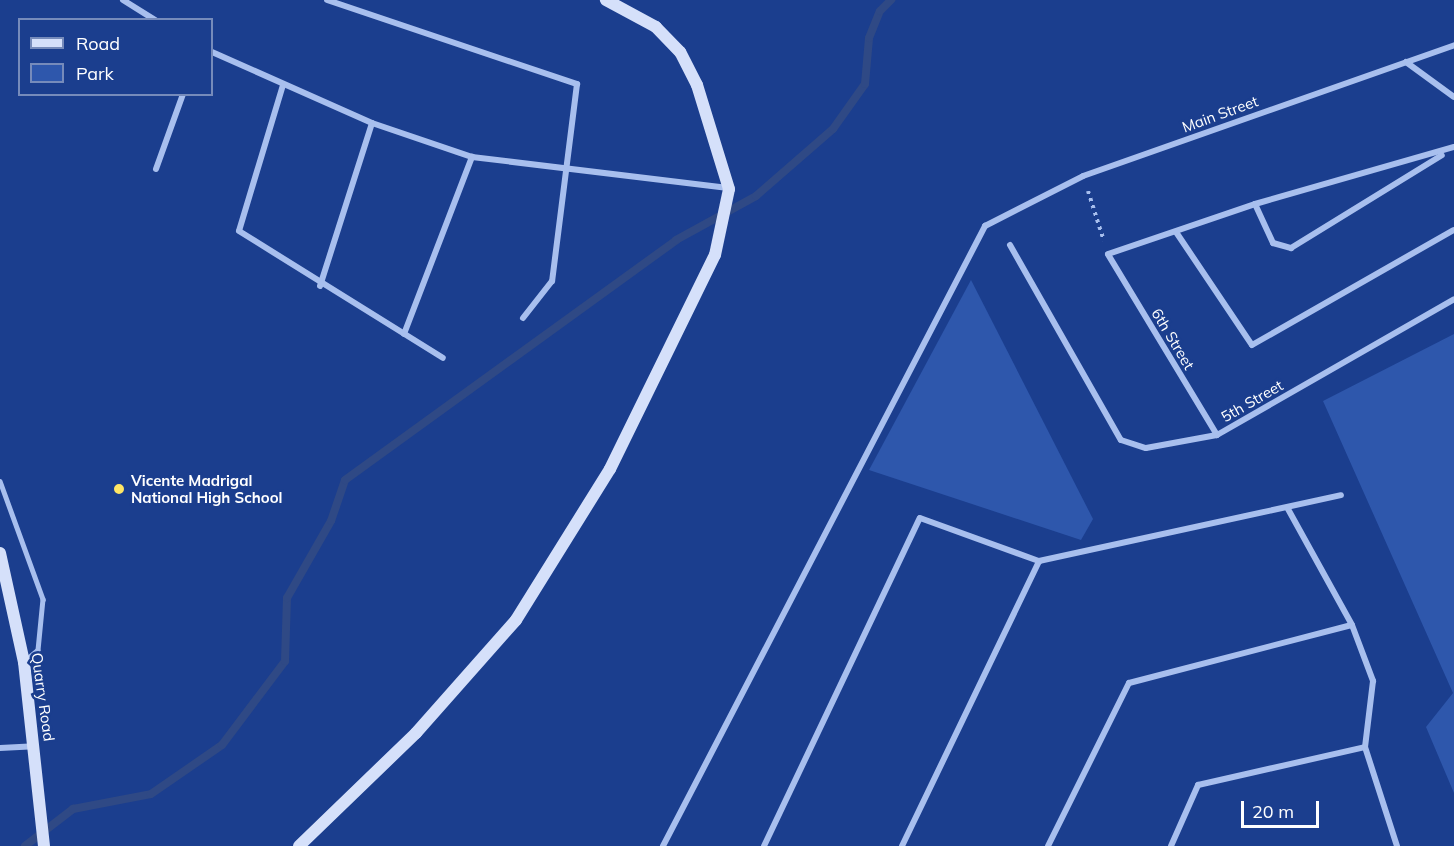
<!DOCTYPE html>
<style>
body{margin:0}
#map{position:relative;width:1454px;height:846px;overflow:hidden;background:#1b3e8e;font-family:Mulish,sans-serif}
div>[style]{position:absolute}
.green>*{inset:0;background:#2e57ac}
.stream>*{height:8px;margin:-4px;padding:0 4px;transform-origin:4px;border-radius:4px;background:#2f4985}
.path>*{height:4px;margin-top:-2px;transform-origin:0;background:repeating-linear-gradient(90deg,#a8bfee 0 3px,transparent 0 7.5px)}
.lane>*{height:4.5px;margin:-2.25px;padding:0 2.25px;transform-origin:2.25px;border-radius:2.25px;background:#a8bfee}
.street>*{height:6px;margin:-3px;padding:0 3px;transform-origin:3px;border-radius:3px;background:#a8bfee}
.secondary>*{height:12px;margin:-6px;padding:0 6px;transform-origin:6px;border-radius:6px;background:#d5e0fa}
.dots>*{width:16px;height:16px;translate:-50% -50%;box-sizing:border-box;border:3px solid #1b3e8e;border-radius:50%}
span{translate:-50% -50%;white-space:nowrap;text-align:center;line-height:1.15;-webkit-text-stroke:5px #1b3e8e;paint-order:stroke}
.street-label{font-size:15px;color:#fff}
.poi-label{font-size:15px;color:#fff;font-weight:700}
.left{translate:0 -50%;text-align:left}
.legend{position:absolute;left:18px;top:18px;width:195px;height:78px;box-sizing:border-box;background:#1b3e8e;border:2px solid #768bbb;margin:0;padding:8px 10px;list-style:none;font-size:18px;color:#fff}
.legend li{display:flex;align-items:center;gap:12px;height:30px}
.legend b{width:30px;border:2px solid #768bbb}
.scale{position:absolute;left:1241px;top:801px;width:78px;height:27px;box-sizing:border-box;border:3px solid #fff;border-top:0;padding-left:8px;font-size:18px;line-height:21px;white-space:nowrap;color:#fff;-webkit-text-stroke:4px #1b3e8e;paint-order:stroke}
</style>
<div id="map">
<div class="green">
<i style="clip-path:polygon(971px 280px,1093px 519px,1081px 540px,869px 470px)"></i>
<i style="clip-path:polygon(1454px 334px,1454px 793px,1426px 727px,1453px 693px,1323px 401px)"></i>
</div>
<div class="stream">
<i style="left:25px;top:846px;width:61px;rotate:-37.6deg"></i>
<i style="left:73px;top:809px;width:79px;rotate:-10.9deg"></i>
<i style="left:151px;top:794px;width:86px;rotate:-34.6deg"></i>
<i style="left:222px;top:745px;width:105px;rotate:-53.1deg"></i>
<i style="left:285px;top:661px;width:63px;rotate:-88.2deg"></i>
<i style="left:287px;top:598px;width:89px;rotate:-60.3deg"></i>
<i style="left:331px;top:521px;width:43px;rotate:-71.1deg"></i>
<i style="left:345px;top:480px;width:409px;rotate:-35.9deg"></i>
<i style="left:676px;top:240px;width:91px;rotate:-28.8deg"></i>
<i style="left:756px;top:196px;width:102px;rotate:-41deg"></i>
<i style="left:833px;top:129px;width:55px;rotate:-54.6deg"></i>
<i style="left:865px;top:84px;width:46px;rotate:-85deg"></i>
<i style="left:869px;top:38px;width:29px;rotate:-68deg"></i>
<i style="left:880px;top:11px;width:16px;rotate:-45deg"></i>
</div>
<div class="path">
<i style="left:1088px;top:191px;width:52px;rotate:72.3deg"></i>
</div>
<div class="lane">
<i style="left:0;top:481px;width:126px;rotate:70deg"></i>
<i style="left:43px;top:599px;width:51px;rotate:95.6deg"></i>
<i style="left:38px;top:650px;width:16px;rotate:140deg"></i>
</div>
<div class="street">
<i style="left:123px;top:0;width:38px;rotate:32deg"></i>
<i style="left:327px;top:0;width:264px;rotate:18.6deg"></i>
<i style="left:577px;top:84px;width:199px;rotate:97.2deg"></i>
<i style="left:552px;top:281px;width:47px;rotate:128.1deg"></i>
<i style="left:212px;top:52px;width:175px;rotate:23.9deg"></i>
<i style="left:372px;top:123px;width:106px;rotate:18.8deg"></i>
<i style="left:472px;top:157px;width:258px;rotate:6.9deg"></i>
<i style="left:1406px;top:62px;width:59px;rotate:36.1deg"></i>
<i style="left:283px;top:85px;width:152px;rotate:106.8deg"></i>
<i style="left:239px;top:231px;width:240px;rotate:31.9deg"></i>
<i style="left:156px;top:169px;width:80px;rotate:-70.2deg"></i>
<i style="left:1255px;top:204px;width:43px;rotate:65.2deg"></i>
<i style="left:1273px;top:243px;width:19px;rotate:16deg"></i>
<i style="left:1291px;top:248px;width:177px;rotate:-31.6deg"></i>
<i style="left:1176px;top:232px;width:136px;rotate:56.1deg"></i>
<i style="left:1252px;top:345px;width:232px;rotate:-29.7deg"></i>
<i style="left:1010px;top:245px;width:224px;rotate:60.4deg"></i>
<i style="left:1121px;top:440px;width:26px;rotate:18deg"></i>
<i style="left:1146px;top:448px;width:72px;rotate:-10.4deg"></i>
<i style="left:1217px;top:435px;width:273px;rotate:-29.8deg"></i>
<i style="left:320px;top:286px;width:171px;rotate:-72.3deg"></i>
<i style="left:404px;top:334px;width:190px;rotate:-69deg"></i>
<i style="left:1217px;top:435px;width:211px;rotate:-121.1deg"></i>
<i style="left:1108px;top:254px;width:155px;rotate:-18.8deg"></i>
<i style="left:1255px;top:204px;width:207px;rotate:-16deg"></i>
<i style="left:1288px;top:509px;width:132px;rotate:61.1deg"></i>
<i style="left:1352px;top:625px;width:60px;rotate:69.4deg"></i>
<i style="left:1373px;top:681px;width:66px;rotate:96.9deg"></i>
<i style="left:1365px;top:747px;width:104px;rotate:72.1deg"></i>
<i style="left:0;top:748px;width:34px;rotate:-3deg"></i>
<i style="left:663px;top:846px;width:699px;rotate:-62.55deg"></i>
<i style="left:985px;top:226px;width:110px;rotate:-27deg"></i>
<i style="left:1083px;top:176px;width:393px;rotate:-19.4deg"></i>
<i style="left:764px;top:846px;width:363px;rotate:-64.6deg"></i>
<i style="left:920px;top:518px;width:127px;rotate:19.9deg"></i>
<i style="left:1039px;top:561px;width:309px;rotate:-12.3deg"></i>
<i style="left:902px;top:846px;width:316px;rotate:-64.3deg"></i>
<i style="left:1048px;top:846px;width:182px;rotate:-63.6deg"></i>
<i style="left:1129px;top:683px;width:230px;rotate:-14.6deg"></i>
<i style="left:1171px;top:846px;width:67px;rotate:-66.1deg"></i>
<i style="left:1198px;top:785px;width:171px;rotate:-12.8deg"></i>
</div>
<div class="secondary">
<i style="left:0;top:553px;width:112px;rotate:77.6deg"></i>
<i style="left:24px;top:662px;width:185px;rotate:83.8deg"></i>
<i style="left:299px;top:846px;width:163px;rotate:-44deg"></i>
<i style="left:416px;top:733px;width:151px;rotate:-48.5deg"></i>
<i style="left:516px;top:620px;width:178px;rotate:-58.1deg"></i>
<i style="left:610px;top:469px;width:238px;rotate:-63.9deg"></i>
<i style="left:715px;top:255px;width:67px;rotate:-78deg"></i>
<i style="left:729px;top:189px;width:109px;rotate:-107.1deg"></i>
<i style="left:697px;top:85px;width:37px;rotate:-117deg"></i>
<i style="left:680px;top:52px;width:35px;rotate:-134deg"></i>
<i style="left:656px;top:27px;width:57px;rotate:-151.6deg"></i>
</div>
<div class="dots">
<i style="left:119px;top:489px;background:#ffe665"></i>
</div>
<div class="street-label">
<span style="left:1220px;top:114px;rotate:-20deg">Main Street</span>
<span style="left:1173px;top:339px;rotate:59deg">6th Street</span>
<span style="left:1252px;top:401px;rotate:-30deg">5th Street</span>
<span style="left:43px;top:697px;rotate:82deg">Quarry Road</span>
</div>
<div class="poi-label">
<span class="left" style="left:131px;top:489px">Vicente Madrigal<br>National High School</span>
</div>
<ul class="legend">
<li><b style="height:8px;background:#d5e0fa"></b>Road</li>
<li><b style="height:16px;background:#2e57ac"></b>Park</li>
</ul>
<div class="scale">20 m</div>
</div>
